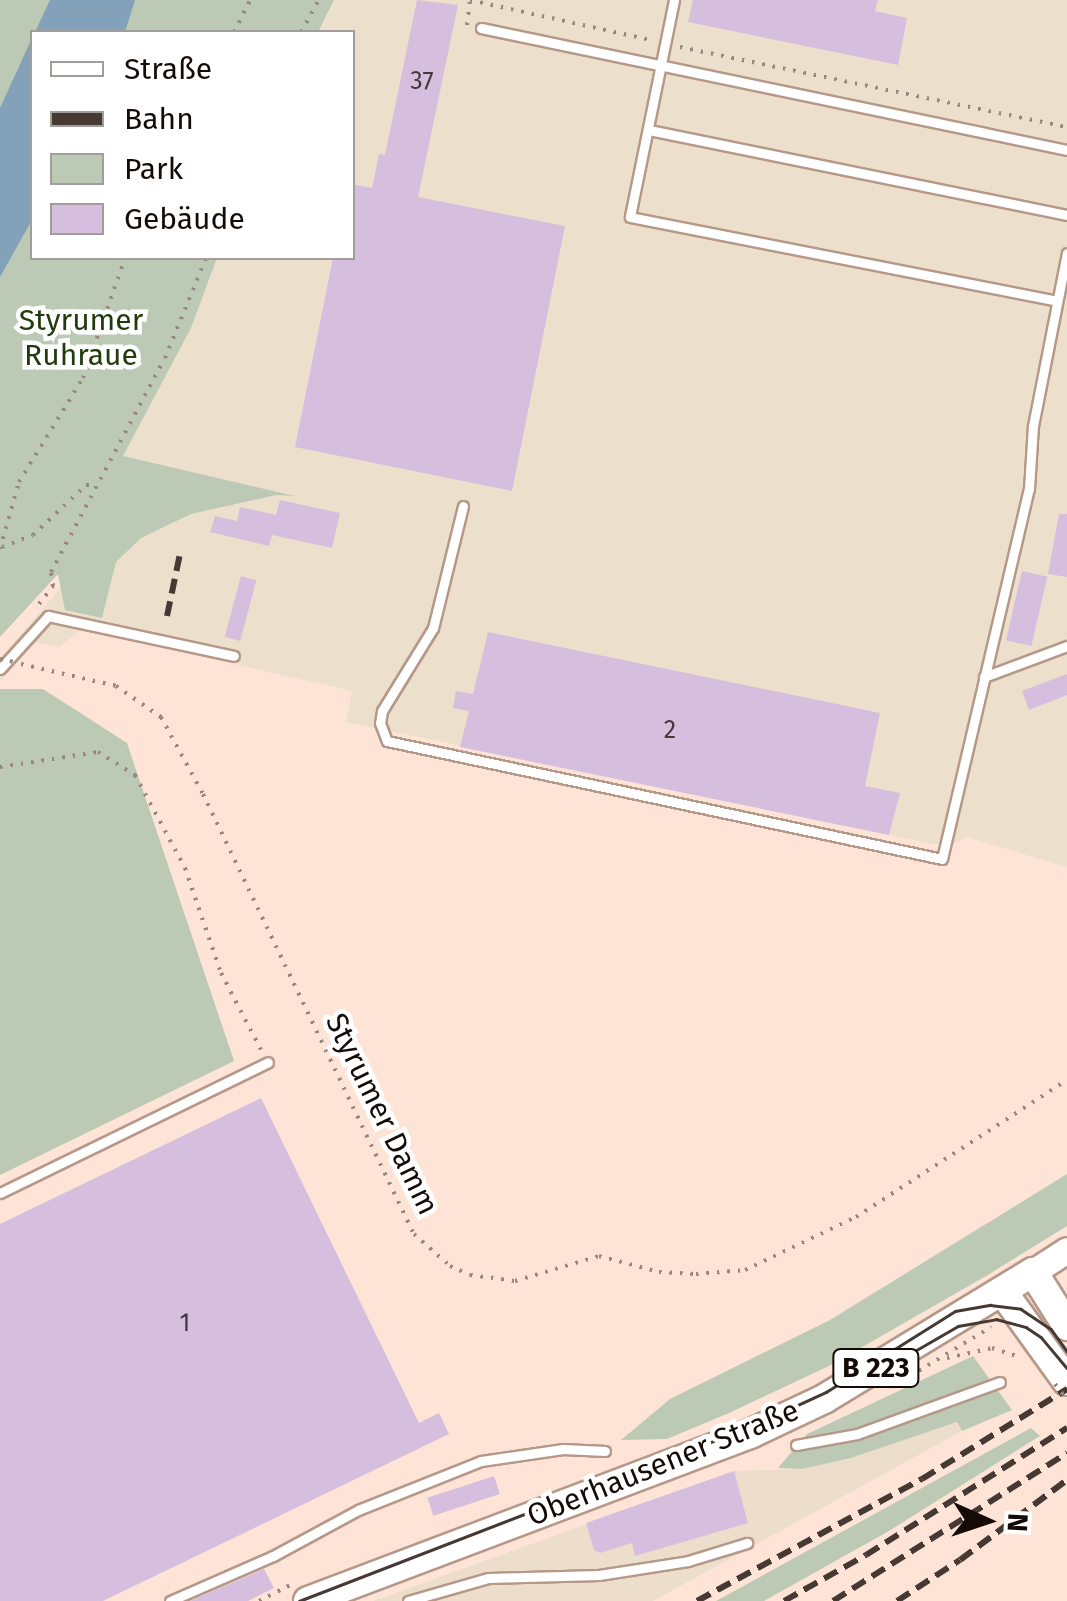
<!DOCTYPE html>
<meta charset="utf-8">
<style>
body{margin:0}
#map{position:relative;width:1067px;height:1601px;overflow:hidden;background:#fee4d7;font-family:"Fira Sans",sans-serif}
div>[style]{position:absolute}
.commercial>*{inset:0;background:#eddecb}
.industrial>*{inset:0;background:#ecdfcb}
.green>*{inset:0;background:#bccab5}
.water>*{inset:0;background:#83a2b9}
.building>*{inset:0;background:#d6bfde;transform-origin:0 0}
.path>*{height:4px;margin-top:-2px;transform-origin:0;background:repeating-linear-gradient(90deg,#99867d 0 2.5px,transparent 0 10.5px)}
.roads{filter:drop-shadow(2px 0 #b69889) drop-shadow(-2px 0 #b69889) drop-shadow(0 2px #b69889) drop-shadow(0 -2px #b69889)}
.lane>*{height:9px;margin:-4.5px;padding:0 4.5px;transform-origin:4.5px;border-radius:4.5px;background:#fff}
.secondary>*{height:25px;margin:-12.5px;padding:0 12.5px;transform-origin:12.5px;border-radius:12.5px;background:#fff}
.primary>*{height:28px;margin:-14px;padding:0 14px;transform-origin:14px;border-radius:14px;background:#fff}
.tram>*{height:2.5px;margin:-1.25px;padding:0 1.25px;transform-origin:1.25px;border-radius:1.25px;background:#463832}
.rail>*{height:6px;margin-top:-3px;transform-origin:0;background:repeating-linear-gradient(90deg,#463832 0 15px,transparent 0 23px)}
.path-bridge>*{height:4px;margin-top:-2px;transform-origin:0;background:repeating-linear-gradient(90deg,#99867d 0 2.5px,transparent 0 10.5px)}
span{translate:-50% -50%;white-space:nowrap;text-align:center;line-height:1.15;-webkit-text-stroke:9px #fff;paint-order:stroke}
.number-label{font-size:25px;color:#45383c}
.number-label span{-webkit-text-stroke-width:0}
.shield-label span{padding:2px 8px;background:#fff;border:2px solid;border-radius:8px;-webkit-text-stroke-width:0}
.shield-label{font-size:28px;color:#150b06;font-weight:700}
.park-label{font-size:30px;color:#223b0c}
.street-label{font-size:30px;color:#150b06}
.legend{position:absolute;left:30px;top:30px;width:325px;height:230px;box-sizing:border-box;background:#fff;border:2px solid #a19d9b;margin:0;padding:12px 18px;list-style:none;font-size:30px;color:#150b06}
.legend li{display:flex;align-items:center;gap:20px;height:50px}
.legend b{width:50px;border:2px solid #a19d9b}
.north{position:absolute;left:937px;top:1471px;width:100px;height:100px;-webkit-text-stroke:8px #fff;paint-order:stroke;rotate:93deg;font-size:28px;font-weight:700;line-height:40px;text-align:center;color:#150b06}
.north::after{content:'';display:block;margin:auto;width:35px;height:45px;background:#150b06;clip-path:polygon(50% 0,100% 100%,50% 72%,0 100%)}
</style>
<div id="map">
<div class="commercial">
<i style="clip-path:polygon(957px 1422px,962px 1431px,653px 1601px,373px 1601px,734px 1471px,802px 1469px,851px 1458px)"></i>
</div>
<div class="industrial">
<i style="clip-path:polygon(334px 0,1067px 0,1067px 867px,967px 837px,947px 847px,346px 722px,352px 691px,82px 629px,59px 647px,35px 642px,0 681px,0 659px,61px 587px,58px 573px,191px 328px,217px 258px,352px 258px,352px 32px,318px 32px)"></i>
</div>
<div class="green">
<i style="clip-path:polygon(0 0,334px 0,318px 32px,32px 32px,32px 258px,217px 258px,191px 328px,123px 456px,295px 496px,276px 495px,191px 514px,141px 538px,116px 562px,102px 618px,65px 610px,58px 574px,0 637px)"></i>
<i style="clip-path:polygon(0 689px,43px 689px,127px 743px,234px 1061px,0 1175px)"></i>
<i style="clip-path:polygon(1067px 1174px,1067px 1226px,986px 1276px,831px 1365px,729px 1413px,667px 1439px,621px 1440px,670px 1399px,830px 1320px)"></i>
<i style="clip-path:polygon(973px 1356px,1012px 1410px,962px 1431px,957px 1422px,851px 1458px,802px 1469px,778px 1468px,807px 1434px)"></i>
<i style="clip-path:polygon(1031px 1428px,1040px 1436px,889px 1531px,764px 1601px,716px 1601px)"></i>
</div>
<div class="water">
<i style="clip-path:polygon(50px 0,135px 0,125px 32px,35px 32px)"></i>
<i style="clip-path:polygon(32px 38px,32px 220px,0 277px,0 108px)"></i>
</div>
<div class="building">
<i style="clip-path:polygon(417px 0,458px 5px,418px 197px,565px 226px,512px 491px,295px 447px,333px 258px,352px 258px,352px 184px,372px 188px,379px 154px,385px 155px)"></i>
<i style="clip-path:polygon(693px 0,878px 0,875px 11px,907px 18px,898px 65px,688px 22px)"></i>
<i style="clip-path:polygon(280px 500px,340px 513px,332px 548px,272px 535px,269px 546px,210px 532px,215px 516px,237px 521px,240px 507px,276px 515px)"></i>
<i style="clip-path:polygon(1059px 514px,1067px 514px,1067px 577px,1048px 574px)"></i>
<i style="left:1022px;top:571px;width:26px;height:71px;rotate:13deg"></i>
<i style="left:241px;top:576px;width:16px;height:63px;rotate:15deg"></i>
<i style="clip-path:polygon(488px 632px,880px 713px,865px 786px,900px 793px,889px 835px,460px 747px,469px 711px,453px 708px,456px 691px,473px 694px)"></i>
<i style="clip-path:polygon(1067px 674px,1067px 695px,1029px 710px,1022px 691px)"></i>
<i style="clip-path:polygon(261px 1098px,419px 1423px,439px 1413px,449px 1434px,103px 1601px,0 1601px,0 1224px)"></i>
<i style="clip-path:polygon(734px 1471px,748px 1523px,635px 1556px,632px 1543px,600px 1553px,594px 1550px,586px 1523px)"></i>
<i style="left:494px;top:1476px;width:19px;height:70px;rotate:72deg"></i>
<i style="clip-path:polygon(264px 1569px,274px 1588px,248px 1601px,190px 1601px)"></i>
</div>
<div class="path">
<i style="left:470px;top:0;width:185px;rotate:12.5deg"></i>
<i style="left:467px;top:25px;width:24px;rotate:-83deg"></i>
<i style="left:234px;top:32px;width:36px;rotate:-63deg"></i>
<i style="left:301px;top:32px;width:37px;rotate:-61deg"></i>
<i style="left:680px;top:47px;width:395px;rotate:11.7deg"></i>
<i style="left:2px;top:547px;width:33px;rotate:-21deg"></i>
<i style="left:33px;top:535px;width:73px;rotate:-43.3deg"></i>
<i style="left:86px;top:485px;width:9px"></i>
<i style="left:0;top:549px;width:70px;rotate:-74.2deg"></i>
<i style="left:19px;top:482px;width:122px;rotate:-58.4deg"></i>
<i style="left:83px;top:378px;width:127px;rotate:-70.7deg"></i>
<i style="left:39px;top:604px;width:23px;rotate:-52deg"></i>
<i style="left:53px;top:586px;width:14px;rotate:-98deg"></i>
<i style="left:51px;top:572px;width:242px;rotate:-62deg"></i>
<i style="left:165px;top:358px;width:108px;rotate:-67.7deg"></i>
<i style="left:21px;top:664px;width:98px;rotate:13deg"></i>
<i style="left:116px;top:686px;width:55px;rotate:34.6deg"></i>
<i style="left:161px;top:717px;width:88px;rotate:61.4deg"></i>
<i style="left:203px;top:794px;width:488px;rotate:64.4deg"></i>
<i style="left:414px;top:1234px;width:48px;rotate:41.6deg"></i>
<i style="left:450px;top:1266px;width:22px;rotate:24deg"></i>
<i style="left:470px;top:1275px;width:45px;rotate:7.6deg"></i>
<i style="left:515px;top:1281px;width:88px;rotate:-16.6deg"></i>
<i style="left:599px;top:1256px;width:62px;rotate:14.9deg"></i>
<i style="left:659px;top:1272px;width:37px;rotate:3deg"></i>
<i style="left:696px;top:1274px;width:49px;rotate:-4.7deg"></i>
<i style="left:745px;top:1270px;width:123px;rotate:-25.5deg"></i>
<i style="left:856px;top:1217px;width:252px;rotate:-33deg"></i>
<i style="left:0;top:767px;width:99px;rotate:-8.7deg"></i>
<i style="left:98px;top:752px;width:44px;rotate:31.9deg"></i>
<i style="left:135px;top:775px;width:106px;rotate:61.7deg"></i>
<i style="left:185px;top:868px;width:111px;rotate:71.1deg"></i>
<i style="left:221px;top:973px;width:87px;rotate:62.5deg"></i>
<i style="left:947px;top:1358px;width:46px;rotate:-12.5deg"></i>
<i style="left:992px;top:1348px;width:29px;rotate:18deg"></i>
<i style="left:892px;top:1387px;width:116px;rotate:-31.2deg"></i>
<i style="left:259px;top:1601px;width:36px;rotate:-27deg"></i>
</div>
<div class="roads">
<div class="lane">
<i style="left:674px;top:0;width:221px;rotate:101.5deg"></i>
<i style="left:630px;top:217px;width:435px;rotate:11.1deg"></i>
<i style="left:481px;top:28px;width:599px;rotate:11.76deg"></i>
<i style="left:649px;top:130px;width:427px;rotate:11.5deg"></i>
<i style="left:463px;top:506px;width:126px;rotate:103.8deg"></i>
<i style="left:433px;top:628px;width:97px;rotate:121.6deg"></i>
<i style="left:382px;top:711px;width:12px;rotate:99deg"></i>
<i style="left:380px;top:723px;width:19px;rotate:69deg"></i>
<i style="left:387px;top:741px;width:567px;rotate:12deg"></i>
<i style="left:942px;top:859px;width:380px;rotate:-76.8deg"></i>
<i style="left:1029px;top:489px;width:63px;rotate:-86.4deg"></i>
<i style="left:1033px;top:426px;width:176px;rotate:-78.9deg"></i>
<i style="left:0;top:669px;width:72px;rotate:-47.8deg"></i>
<i style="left:48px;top:616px;width:190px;rotate:12.1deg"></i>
<i style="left:984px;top:677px;width:89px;rotate:-20.5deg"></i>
<i style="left:0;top:1193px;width:298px;rotate:-26deg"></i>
<i style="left:796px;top:1445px;width:62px;rotate:-10.2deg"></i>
<i style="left:857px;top:1434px;width:152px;rotate:-20deg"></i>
<i style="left:170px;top:1601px;width:112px;rotate:-23.6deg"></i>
<i style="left:273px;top:1556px;width:97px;rotate:-28.4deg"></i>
<i style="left:358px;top:1510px;width:132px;rotate:-21.7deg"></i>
<i style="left:481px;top:1461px;width:83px;rotate:-8.3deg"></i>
<i style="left:563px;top:1449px;width:42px;rotate:2.7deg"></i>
<i style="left:408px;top:1601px;width:83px;rotate:-16deg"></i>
<i style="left:488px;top:1578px;width:111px;rotate:-1.5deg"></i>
<i style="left:599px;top:1575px;width:90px;rotate:-8.9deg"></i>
<i style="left:688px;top:1561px;width:62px;rotate:-17deg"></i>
</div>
<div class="secondary">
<i style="left:1033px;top:1272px;width:40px;rotate:-32.9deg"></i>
</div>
<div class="primary">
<i style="left:1002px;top:1291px;width:111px;rotate:54.2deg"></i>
<i style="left:308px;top:1601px;width:475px;rotate:-20.7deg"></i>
<i style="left:752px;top:1433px;width:80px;rotate:-25.3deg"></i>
<i style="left:824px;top:1399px;width:245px;rotate:-31.3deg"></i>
<i style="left:1033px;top:1272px;width:64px;rotate:57.8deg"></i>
</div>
</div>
<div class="tram">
<i style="left:913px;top:1352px;width:52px;rotate:-30deg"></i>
<i style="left:958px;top:1326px;width:39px;rotate:-10deg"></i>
<i style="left:996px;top:1319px;width:31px;rotate:15deg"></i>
<i style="left:1026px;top:1327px;width:18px;rotate:34deg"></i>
<i style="left:1041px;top:1337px;width:40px;rotate:50deg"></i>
<i style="left:299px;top:1601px;width:483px;rotate:-21.1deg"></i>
<i style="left:750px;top:1427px;width:84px;rotate:-24.7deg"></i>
<i style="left:826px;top:1392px;width:152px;rotate:-32.1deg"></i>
<i style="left:955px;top:1311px;width:36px;rotate:-10deg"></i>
<i style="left:990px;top:1305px;width:31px;rotate:7deg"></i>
<i style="left:1021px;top:1309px;width:36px;rotate:34deg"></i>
<i style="left:1051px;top:1329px;width:27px;rotate:54deg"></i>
</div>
<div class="rail">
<i style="left:167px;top:616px;width:68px;rotate:-78.2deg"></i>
<i style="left:697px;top:1601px;width:256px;rotate:-28.5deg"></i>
<i style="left:922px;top:1479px;width:171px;rotate:-31.8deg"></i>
<i style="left:784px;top:1601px;width:94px;rotate:-29.3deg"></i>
<i style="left:866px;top:1555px;width:238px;rotate:-32.3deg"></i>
<i style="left:833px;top:1601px;width:277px;rotate:-32.3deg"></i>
<i style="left:897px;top:1601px;width:75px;rotate:-33.1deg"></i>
<i style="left:960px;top:1560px;width:134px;rotate:-36.8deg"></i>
</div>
<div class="path-bridge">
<i style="left:0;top:659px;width:19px;rotate:12deg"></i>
<i style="left:1055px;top:1384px;width:20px;rotate:53deg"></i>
</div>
<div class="number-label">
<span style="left:422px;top:81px">37</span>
<span style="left:670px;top:730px">2</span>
<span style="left:185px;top:1323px">1</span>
</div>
<div class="shield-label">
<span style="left:876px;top:1368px">B 223</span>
</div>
<div class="park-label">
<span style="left:81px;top:337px">Styrumer<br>Ruhraue</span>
</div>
<div class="street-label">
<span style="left:382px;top:1114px;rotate:64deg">Styrumer Damm</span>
<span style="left:663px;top:1463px;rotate:-22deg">Oberhausener Straße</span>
</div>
<ul class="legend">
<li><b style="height:12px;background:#fff"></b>Straße</li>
<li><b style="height:12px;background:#463832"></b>Bahn</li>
<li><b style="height:28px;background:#bccab5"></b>Park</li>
<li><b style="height:28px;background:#d6bfde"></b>Gebäude</li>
</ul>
<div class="north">N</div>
</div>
